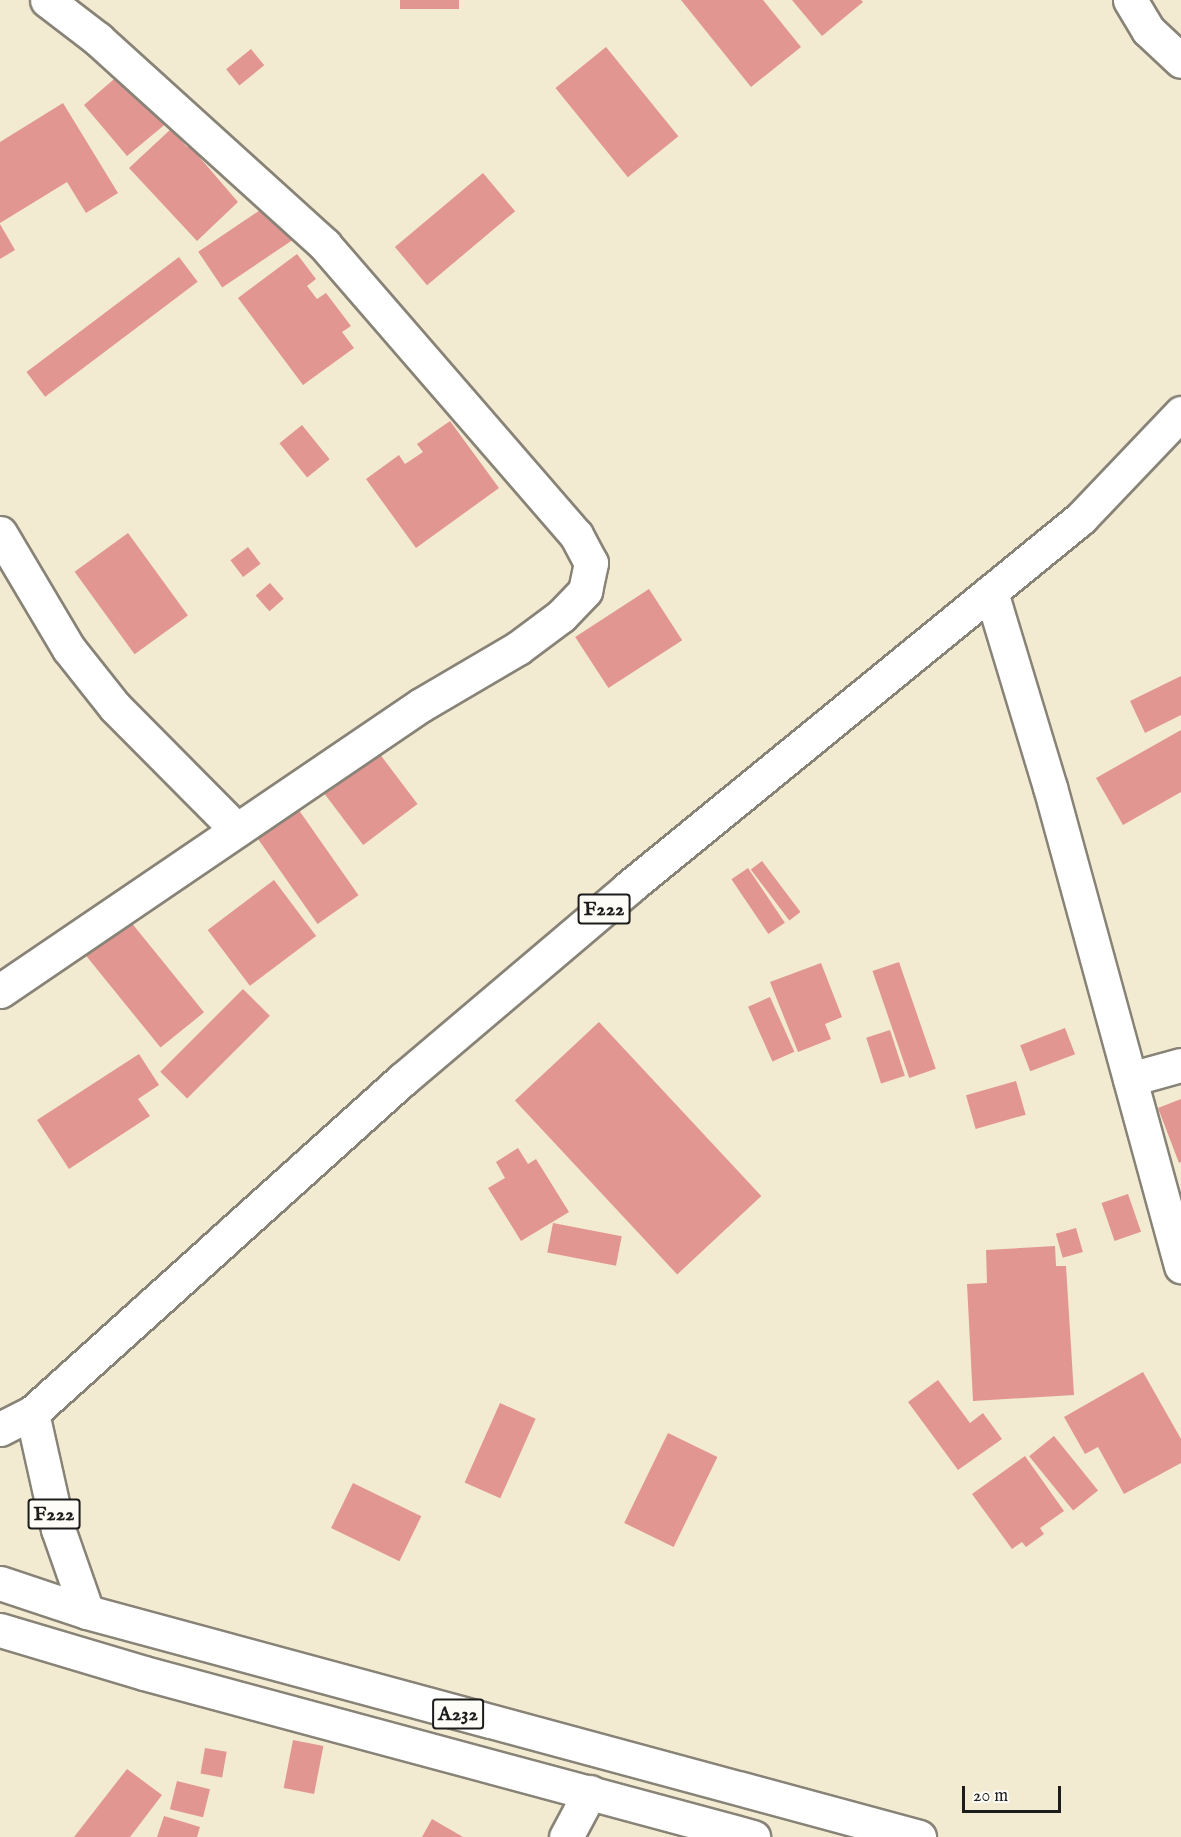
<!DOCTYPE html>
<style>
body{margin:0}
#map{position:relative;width:1181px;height:1837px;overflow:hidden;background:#f3ead2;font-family:"IM FELL English",serif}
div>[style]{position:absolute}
.building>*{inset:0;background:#e29692;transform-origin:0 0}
.roads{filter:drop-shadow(2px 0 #888377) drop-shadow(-2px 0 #888377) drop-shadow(0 2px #888377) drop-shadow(0 -2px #888377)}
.minor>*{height:33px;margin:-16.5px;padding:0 16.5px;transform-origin:16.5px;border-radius:16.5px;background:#fff}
.major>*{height:33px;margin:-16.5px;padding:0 16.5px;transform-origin:16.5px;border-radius:16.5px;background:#fff}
.highway>*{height:33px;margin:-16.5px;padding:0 16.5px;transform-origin:16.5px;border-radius:16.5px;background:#fff}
span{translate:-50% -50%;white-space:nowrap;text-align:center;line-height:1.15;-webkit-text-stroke:4.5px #fdfcf7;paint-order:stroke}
.shield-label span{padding:2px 4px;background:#fdfcf7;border:2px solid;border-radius:4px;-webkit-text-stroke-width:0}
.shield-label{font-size:20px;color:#1c1c1c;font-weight:700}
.scale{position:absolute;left:962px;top:1786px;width:99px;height:27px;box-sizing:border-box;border:3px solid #1c1c1c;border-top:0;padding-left:8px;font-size:18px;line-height:21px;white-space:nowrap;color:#1c1c1c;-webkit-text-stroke:4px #fdfcf7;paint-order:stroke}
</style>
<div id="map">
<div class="building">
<i style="left:400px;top:0;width:59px;height:9px"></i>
<i style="clip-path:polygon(681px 0,763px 0,801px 47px,751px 87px)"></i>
<i style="clip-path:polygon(792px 0,861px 0,863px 2px,822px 36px)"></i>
<i style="left:606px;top:47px;width:115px;height:65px;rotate:51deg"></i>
<i style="left:251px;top:49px;width:21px;height:32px;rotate:51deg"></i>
<i style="clip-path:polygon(120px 74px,174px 117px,127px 156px,84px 105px)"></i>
<i style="clip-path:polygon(63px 103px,118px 193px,86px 213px,67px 182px,0 223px,0 142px)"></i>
<i style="clip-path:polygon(171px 129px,187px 147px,189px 145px,238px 202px,197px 241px,129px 168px)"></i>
<i style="left:483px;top:173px;width:50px;height:115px;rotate:50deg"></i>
<i style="left:272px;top:202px;width:43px;height:89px;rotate:56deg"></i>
<i style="clip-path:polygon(0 224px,15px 250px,0 259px)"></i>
<i style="clip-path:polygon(297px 254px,316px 279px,307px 286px,317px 299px,326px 293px,351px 326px,342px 332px,354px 348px,303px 385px,238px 298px)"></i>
<i style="left:179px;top:257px;width:31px;height:191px;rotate:53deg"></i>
<i style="clip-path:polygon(450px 421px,499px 488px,416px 548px,366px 479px,399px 455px,405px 464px,423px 452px,417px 444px)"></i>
<i style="left:302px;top:425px;width:44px;height:29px;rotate:51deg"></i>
<i style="left:128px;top:533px;width:102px;height:66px;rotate:54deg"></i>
<i style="left:248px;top:547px;width:21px;height:22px;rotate:53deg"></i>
<i style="left:270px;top:583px;width:21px;height:19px;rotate:49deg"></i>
<i style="left:649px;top:589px;width:61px;height:88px;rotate:57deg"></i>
<i style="clip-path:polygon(1181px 676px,1181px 715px,1145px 733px,1130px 701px)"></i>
<i style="clip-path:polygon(1181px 730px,1181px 792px,1123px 825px,1096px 778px)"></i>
<i style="left:379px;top:753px;width:64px;height:68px;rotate:53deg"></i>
<i style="left:296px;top:806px;width:109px;height:50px;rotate:55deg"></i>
<i style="left:762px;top:861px;width:64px;height:14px;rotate:53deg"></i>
<i style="left:748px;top:868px;width:66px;height:20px;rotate:56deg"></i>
<i style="left:274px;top:880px;width:70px;height:83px;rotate:53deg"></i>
<i style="left:126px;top:916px;width:124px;height:56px;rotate:51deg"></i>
<i style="left:899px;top:962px;width:113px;height:28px;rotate:71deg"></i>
<i style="clip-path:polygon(821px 963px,842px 1017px,825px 1024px,831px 1039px,798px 1052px,770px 982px)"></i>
<i style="left:243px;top:989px;width:38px;height:117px;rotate:45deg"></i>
<i style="left:770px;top:997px;width:60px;height:24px;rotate:66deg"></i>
<i style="left:599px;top:1022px;width:238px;height:115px;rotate:47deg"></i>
<i style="left:1065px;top:1028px;width:28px;height:48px;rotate:69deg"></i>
<i style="left:890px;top:1030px;width:48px;height:25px;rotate:72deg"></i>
<i style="clip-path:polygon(139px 1054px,159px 1085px,138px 1099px,150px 1116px,69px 1169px,37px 1120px)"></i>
<i style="left:1016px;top:1081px;width:35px;height:52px;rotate:74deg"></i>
<i style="clip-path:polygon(1181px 1099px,1181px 1162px,1179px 1163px,1158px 1108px)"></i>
<i style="clip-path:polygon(518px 1148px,528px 1164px,536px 1159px,569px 1212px,521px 1241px,488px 1188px,505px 1178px,496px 1162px)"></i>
<i style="left:1128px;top:1194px;width:40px;height:28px;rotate:71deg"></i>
<i style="left:553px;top:1223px;width:70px;height:30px;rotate:11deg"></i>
<i style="left:1076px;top:1228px;width:25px;height:21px;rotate:74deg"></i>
<i style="clip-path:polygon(1055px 1246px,1056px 1266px,1066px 1266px,1074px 1395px,973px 1401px,967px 1284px,987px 1283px,986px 1250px)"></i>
<i style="clip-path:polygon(1143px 1372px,1181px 1439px,1181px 1463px,1124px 1494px,1098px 1447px,1085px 1454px,1064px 1417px)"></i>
<i style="clip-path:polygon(938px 1380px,970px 1423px,983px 1413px,1002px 1439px,958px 1470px,908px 1402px)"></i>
<i style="left:500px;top:1403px;width:39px;height:87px;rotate:24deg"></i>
<i style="left:668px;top:1433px;width:55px;height:100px;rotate:26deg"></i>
<i style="left:1054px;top:1436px;width:70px;height:32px;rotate:51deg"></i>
<i style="clip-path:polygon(1025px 1456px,1064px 1511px,1040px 1528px,1044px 1534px,1026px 1547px,1022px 1542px,1012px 1549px,972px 1494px)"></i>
<i style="left:353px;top:1483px;width:76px;height:50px;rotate:26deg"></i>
<i style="left:293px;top:1740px;width:31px;height:49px;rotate:11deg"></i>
<i style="left:205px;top:1748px;width:22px;height:26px;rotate:10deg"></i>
<i style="clip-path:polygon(127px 1769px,162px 1795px,130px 1837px,74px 1837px)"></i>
<i style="left:177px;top:1781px;width:34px;height:29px;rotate:14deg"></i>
<i style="clip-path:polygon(164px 1816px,200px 1827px,197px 1837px,157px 1837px)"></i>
<i style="clip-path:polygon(432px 1819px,463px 1837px,422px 1837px)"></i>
</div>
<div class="roads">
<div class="minor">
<i style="left:1130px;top:0;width:35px;rotate:59deg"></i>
<i style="left:1148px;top:30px;width:45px;rotate:43.2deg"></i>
<i style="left:0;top:533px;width:135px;rotate:59.3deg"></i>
<i style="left:69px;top:649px;width:74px;rotate:51.6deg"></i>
<i style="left:115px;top:707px;width:173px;rotate:45.2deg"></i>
<i style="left:991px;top:592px;width:204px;rotate:73.2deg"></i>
<i style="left:1050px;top:787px;width:497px;rotate:74.7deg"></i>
<i style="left:0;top:991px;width:509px;rotate:-34.19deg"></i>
<i style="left:421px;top:705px;width:113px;rotate:-30.4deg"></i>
<i style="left:518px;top:648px;width:54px;rotate:-36.7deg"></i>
<i style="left:561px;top:616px;width:35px;rotate:-46deg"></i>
<i style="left:585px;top:591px;width:29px;rotate:-78deg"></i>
<i style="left:591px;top:563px;width:32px;rotate:-118deg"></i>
<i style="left:576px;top:535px;width:384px;rotate:-130.9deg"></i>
<i style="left:325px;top:245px;width:307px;rotate:-137.8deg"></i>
<i style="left:98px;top:39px;width:64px;rotate:-142.6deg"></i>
<i style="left:1130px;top:1079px;width:53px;rotate:-15.4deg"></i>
<i style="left:566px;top:1837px;width:51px;rotate:-61.9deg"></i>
</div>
<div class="major">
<i style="left:32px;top:1413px;width:119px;rotate:77.4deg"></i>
<i style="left:58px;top:1529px;width:88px;rotate:70.7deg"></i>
<i style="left:0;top:1429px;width:36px;rotate:-27deg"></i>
<i style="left:32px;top:1413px;width:498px;rotate:-42deg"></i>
<i style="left:402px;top:1080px;width:297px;rotate:-40.3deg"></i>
<i style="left:628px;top:888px;width:585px;rotate:-39.24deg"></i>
<i style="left:1081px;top:518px;width:145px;rotate:-46.4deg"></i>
</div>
<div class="highway">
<i style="left:0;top:1583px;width:92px;rotate:18.4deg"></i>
<i style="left:87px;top:1612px;width:862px;rotate:15.13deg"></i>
<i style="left:0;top:1630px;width:150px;rotate:16.6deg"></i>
<i style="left:144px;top:1673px;width:631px;rotate:15.07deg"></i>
</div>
</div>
<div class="shield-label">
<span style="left:604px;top:909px">F222</span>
<span style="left:54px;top:1514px">F222</span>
<span style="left:458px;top:1714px">A232</span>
</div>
<div class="scale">20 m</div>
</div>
